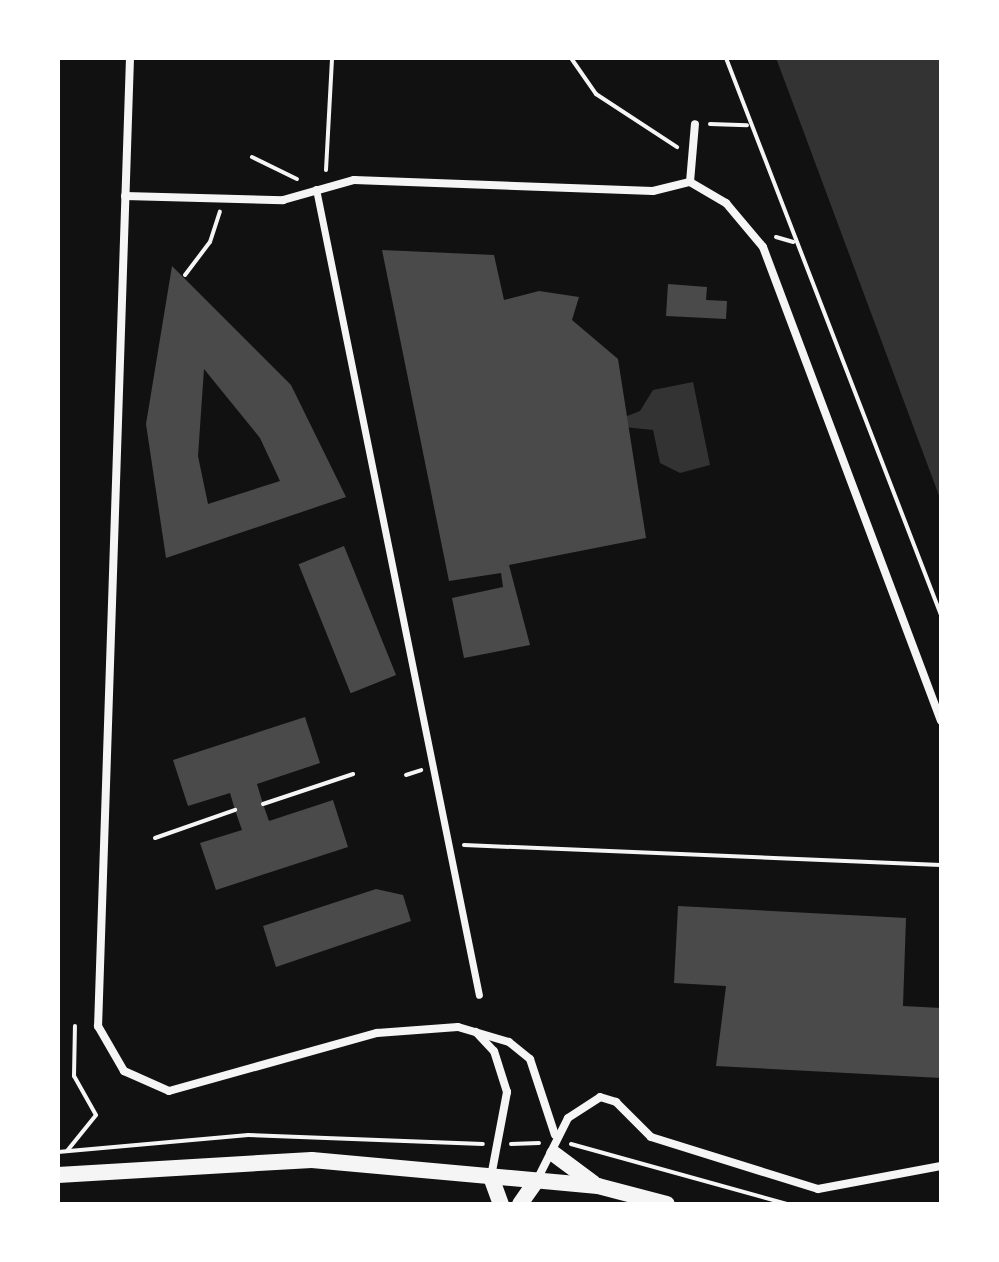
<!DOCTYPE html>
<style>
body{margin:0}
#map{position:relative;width:999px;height:1262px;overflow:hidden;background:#111;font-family:Jost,sans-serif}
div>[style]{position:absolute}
.water>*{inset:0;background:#333}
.building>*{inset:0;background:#4a4a4a;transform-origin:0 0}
.path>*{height:4px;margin:-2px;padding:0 2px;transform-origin:2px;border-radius:2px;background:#f5f5f5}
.pedestrian>*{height:7px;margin:-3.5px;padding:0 3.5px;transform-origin:3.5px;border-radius:3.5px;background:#f5f5f5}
.minor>*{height:8px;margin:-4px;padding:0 4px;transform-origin:4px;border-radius:4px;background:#f5f5f5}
.secondary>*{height:16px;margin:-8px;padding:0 8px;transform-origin:8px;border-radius:8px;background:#f5f5f5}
span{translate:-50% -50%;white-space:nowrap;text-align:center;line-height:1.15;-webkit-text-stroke:6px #fff;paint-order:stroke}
.frame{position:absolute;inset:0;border:60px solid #fff;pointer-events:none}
</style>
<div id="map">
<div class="water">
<i style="clip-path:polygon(776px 58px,941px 58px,941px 501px,797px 114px)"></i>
<i style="clip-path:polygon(693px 382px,710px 465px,680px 473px,660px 463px,653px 430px,624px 427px,622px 418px,640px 411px,653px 390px)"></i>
</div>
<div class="building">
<i style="clip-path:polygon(382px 250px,494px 255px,504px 300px,539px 291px,579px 297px,572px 320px,618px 359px,646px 538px,509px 565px,530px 645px,464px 658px,452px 598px,503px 587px,501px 573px,449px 581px)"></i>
<i style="clip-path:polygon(evenodd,172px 266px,291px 385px,346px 497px,166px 558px,146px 424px,172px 266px,204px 369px,260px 438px,280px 481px,208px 504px,198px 456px,204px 369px)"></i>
<i style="clip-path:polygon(668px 284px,707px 287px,706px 300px,727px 301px,726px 319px,666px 316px)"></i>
<i style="left:344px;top:546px;width:139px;height:49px;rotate:68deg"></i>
<i style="clip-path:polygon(305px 717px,320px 763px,257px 784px,263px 804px,269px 821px,333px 800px,348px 847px,216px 890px,200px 843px,242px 830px,235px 810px,230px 793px,188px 806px,173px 760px)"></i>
<i style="clip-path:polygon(376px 889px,403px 895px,411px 921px,276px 967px,263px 926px)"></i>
<i style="clip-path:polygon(678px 906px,906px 918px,903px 1006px,941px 1008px,941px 1078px,716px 1066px,726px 986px,674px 983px)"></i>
</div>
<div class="path">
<i style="left:571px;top:58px;width:44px;rotate:55.2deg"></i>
<i style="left:596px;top:94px;width:97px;rotate:33.2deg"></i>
<i style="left:726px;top:58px;width:597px;rotate:68.89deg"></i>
<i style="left:710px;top:124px;width:37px;rotate:2deg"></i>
<i style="left:252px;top:157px;width:50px;rotate:26.1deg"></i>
<i style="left:326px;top:170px;width:112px;rotate:-86.9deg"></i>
<i style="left:776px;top:237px;width:18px;rotate:16deg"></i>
<i style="left:185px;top:275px;width:41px;rotate:-52.9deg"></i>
<i style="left:210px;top:242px;width:32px;rotate:-72deg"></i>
<i style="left:406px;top:775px;width:16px;rotate:-18deg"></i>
<i style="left:263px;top:804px;width:95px;rotate:-18.4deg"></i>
<i style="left:155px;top:838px;width:85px;rotate:-19.3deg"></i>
<i style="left:464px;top:845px;width:477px;rotate:2.4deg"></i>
<i style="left:511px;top:1144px;width:28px;rotate:-2deg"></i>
<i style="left:571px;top:1144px;width:224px;rotate:15.5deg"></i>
<i style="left:67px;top:1151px;width:46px;rotate:-51.1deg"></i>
<i style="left:96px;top:1115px;width:45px;rotate:-119.4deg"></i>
<i style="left:74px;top:1076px;width:50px;rotate:-88.9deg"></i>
<i style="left:58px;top:1152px;width:191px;rotate:-5.1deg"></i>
<i style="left:248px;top:1135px;width:235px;rotate:2.2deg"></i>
</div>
<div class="pedestrian">
<i style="left:316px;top:189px;width:822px;rotate:78.57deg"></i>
</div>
<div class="minor">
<i style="left:130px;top:58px;width:969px;rotate:91.89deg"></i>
<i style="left:98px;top:1026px;width:52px;rotate:60deg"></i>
<i style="left:124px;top:1071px;width:49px;rotate:24deg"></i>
<i style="left:169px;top:1091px;width:216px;rotate:-15.6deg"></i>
<i style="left:377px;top:1033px;width:81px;rotate:-4.2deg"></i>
<i style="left:458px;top:1027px;width:53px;rotate:16.4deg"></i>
<i style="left:509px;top:1042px;width:27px;rotate:39deg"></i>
<i style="left:530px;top:1059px;width:80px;rotate:71.8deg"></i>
<i style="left:690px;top:182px;width:58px;rotate:-85.1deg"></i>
<i style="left:125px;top:196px;width:158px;rotate:1.5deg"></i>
<i style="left:283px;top:200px;width:74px;rotate:-15.7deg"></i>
<i style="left:354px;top:180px;width:299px;rotate:2.1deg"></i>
<i style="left:653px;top:191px;width:38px;rotate:-14deg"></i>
<i style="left:690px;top:182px;width:42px;rotate:30.3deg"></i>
<i style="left:726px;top:203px;width:57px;rotate:49.9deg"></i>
<i style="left:763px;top:247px;width:506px;rotate:69.42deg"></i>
<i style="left:476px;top:1032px;width:26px;rotate:47deg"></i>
<i style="left:494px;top:1051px;width:43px;rotate:72.4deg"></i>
<i style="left:507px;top:1092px;width:86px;rotate:100.7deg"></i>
<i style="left:537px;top:1180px;width:69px;rotate:-63.4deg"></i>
<i style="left:568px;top:1118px;width:38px;rotate:-33deg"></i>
<i style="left:600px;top:1097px;width:17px;rotate:17deg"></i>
<i style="left:616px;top:1102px;width:49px;rotate:45deg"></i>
<i style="left:651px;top:1137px;width:175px;rotate:17.3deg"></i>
<i style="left:818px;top:1189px;width:125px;rotate:-10.6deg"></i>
</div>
<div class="secondary">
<i style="left:554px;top:1154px;width:49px;rotate:36.6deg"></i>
<i style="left:58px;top:1175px;width:254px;rotate:-3.4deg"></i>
<i style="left:312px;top:1160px;width:287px;rotate:5.2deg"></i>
<i style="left:598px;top:1186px;width:71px;rotate:14.6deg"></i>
<i style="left:491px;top:1177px;width:29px;rotate:70deg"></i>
<i style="left:520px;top:1204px;width:24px;rotate:-55deg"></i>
</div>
<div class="frame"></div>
</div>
